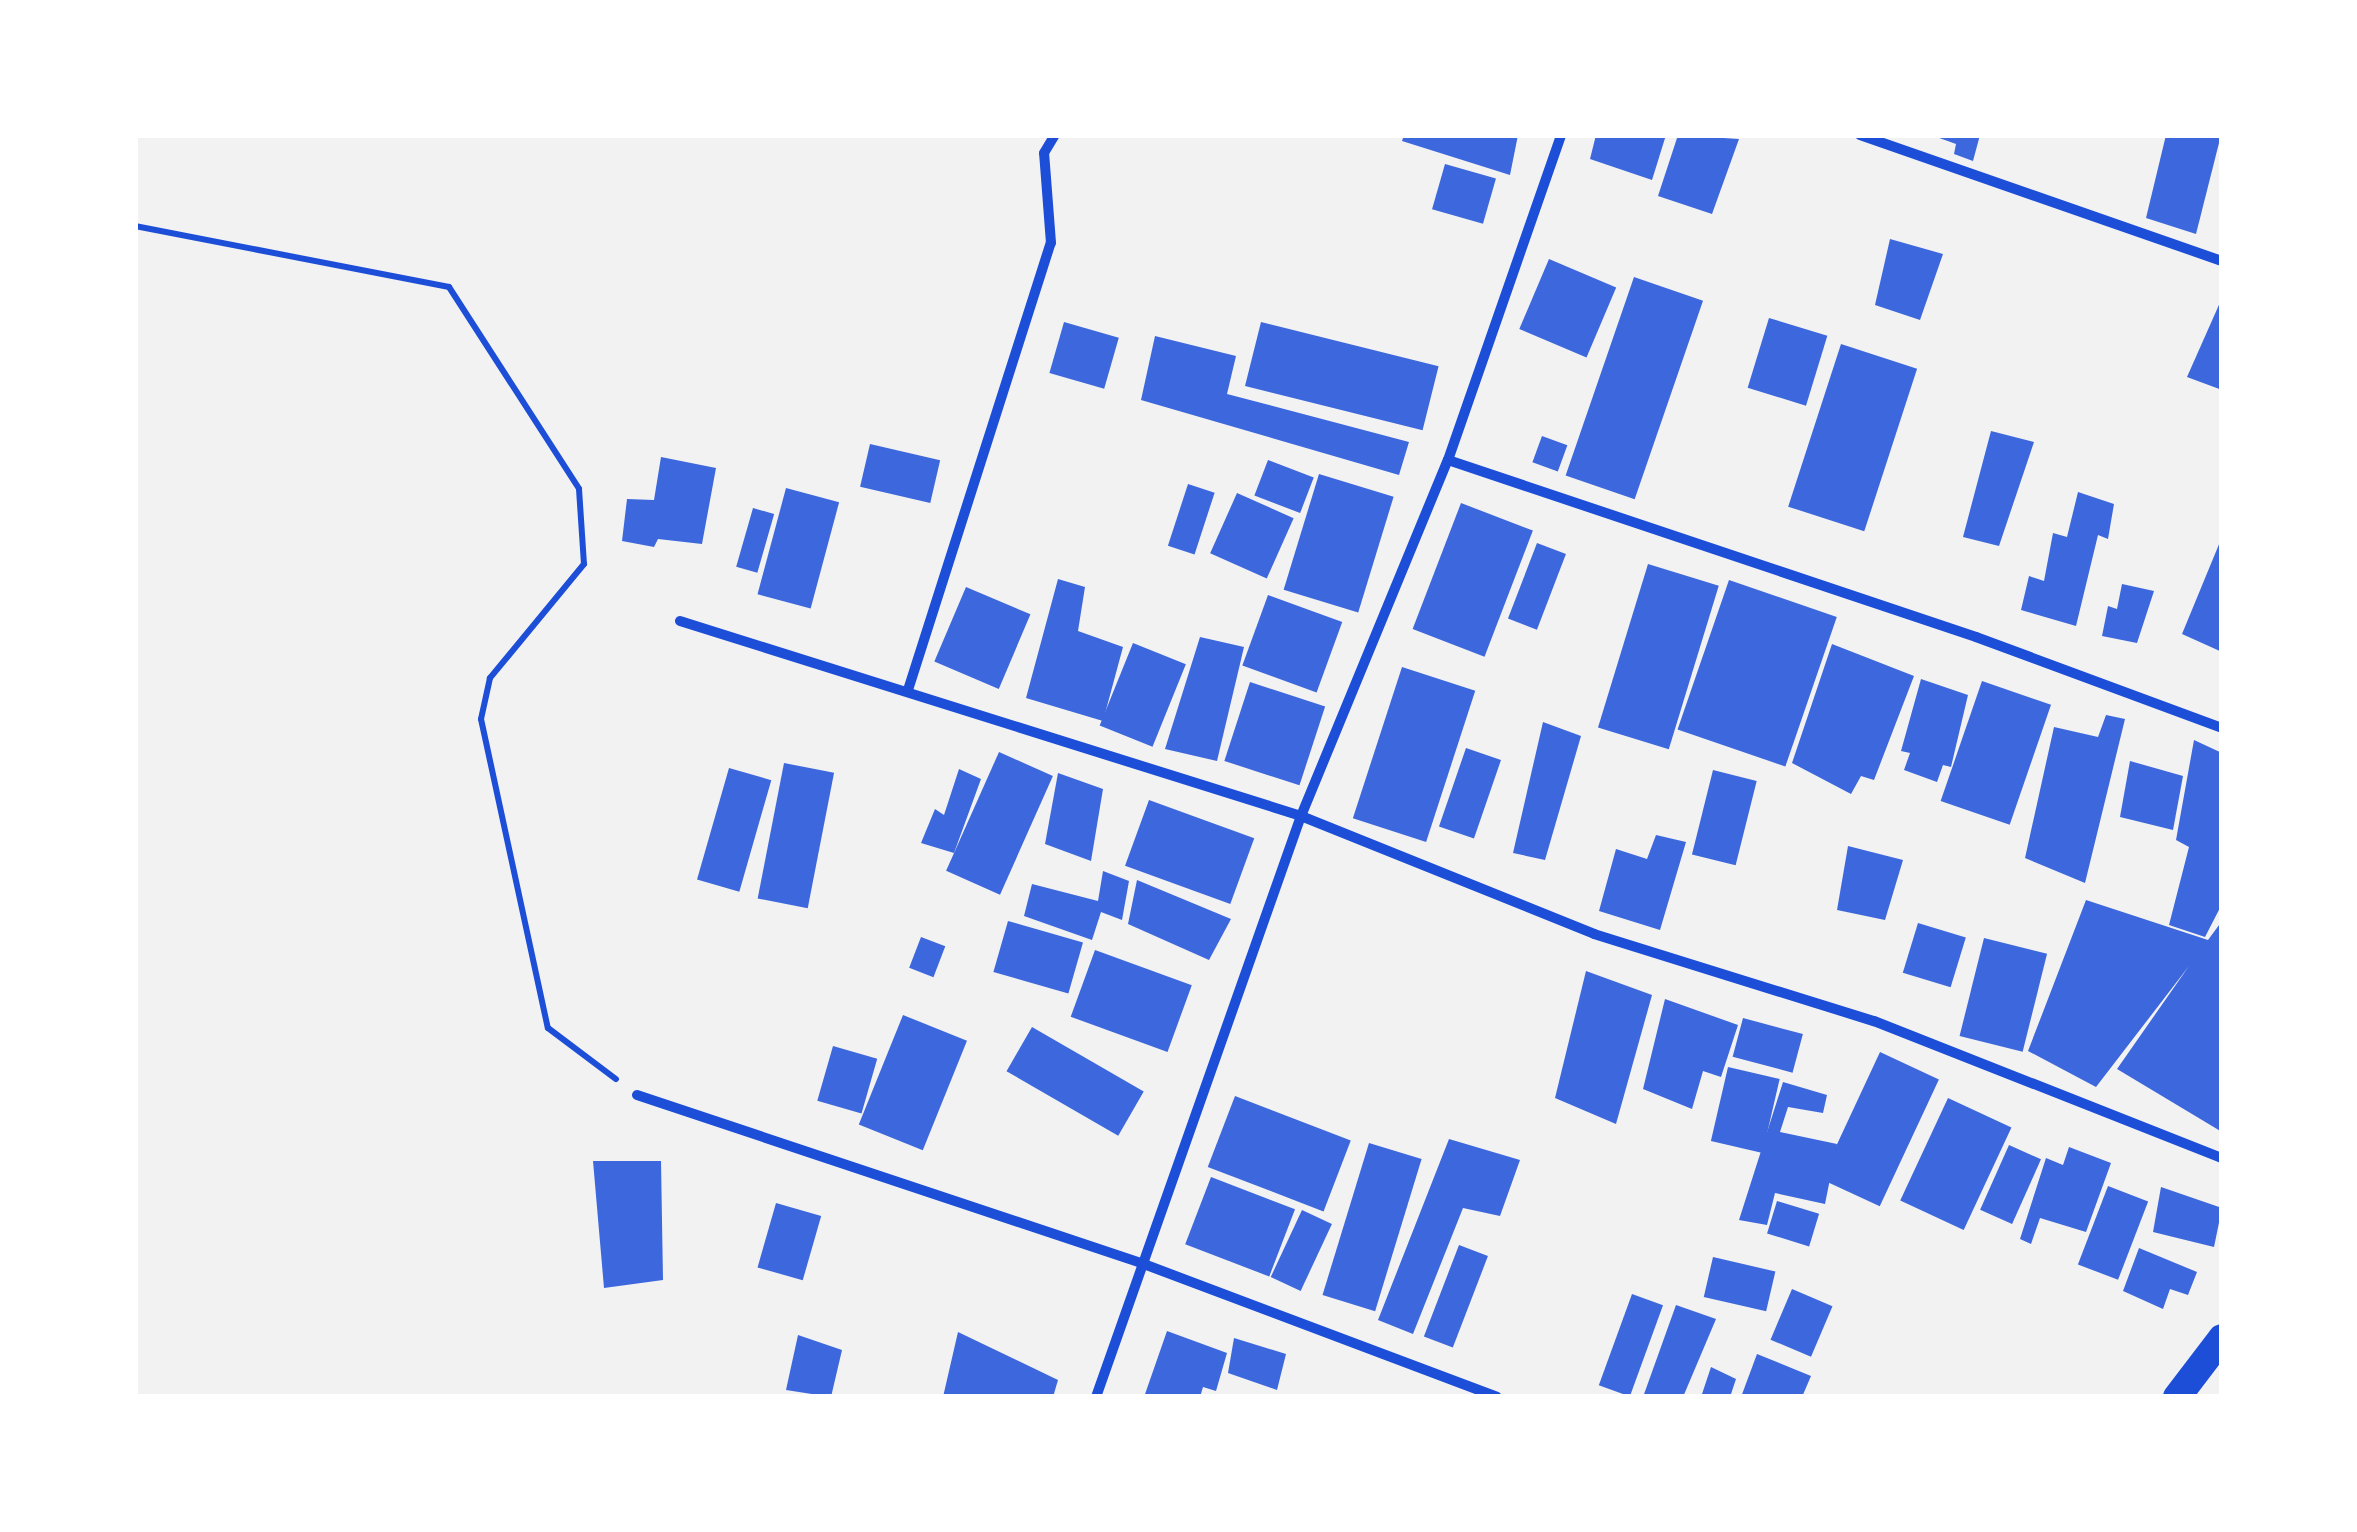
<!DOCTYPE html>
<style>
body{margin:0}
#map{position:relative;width:2357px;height:1532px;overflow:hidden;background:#f2f2f2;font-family:Karla,sans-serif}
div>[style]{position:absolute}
.building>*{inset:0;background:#3d67dc;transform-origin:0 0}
.path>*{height:6px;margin:-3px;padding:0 3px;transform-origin:3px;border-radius:3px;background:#1d4ed8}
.minor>*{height:10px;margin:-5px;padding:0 5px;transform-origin:5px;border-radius:5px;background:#1d4ed8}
.trunk>*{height:28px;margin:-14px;padding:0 14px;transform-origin:14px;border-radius:14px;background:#1d4ed8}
span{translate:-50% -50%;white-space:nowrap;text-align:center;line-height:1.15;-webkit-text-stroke:9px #fff;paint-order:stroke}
.frame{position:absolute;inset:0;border:138px solid #fff;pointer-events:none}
</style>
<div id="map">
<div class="building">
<i style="clip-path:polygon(1404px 135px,1518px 135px,1510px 175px,1402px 141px)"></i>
<i style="clip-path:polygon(1596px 135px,1666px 135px,1652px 180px,1590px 159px)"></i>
<i style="clip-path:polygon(1678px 135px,1739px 139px,1712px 214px,1658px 196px)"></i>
<i style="clip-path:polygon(1931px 135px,1980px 135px,1973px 161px,1954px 154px,1956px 144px)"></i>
<i style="clip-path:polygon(2166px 135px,2221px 135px,2196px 234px,2146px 218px)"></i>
<i style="left:1445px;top:164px;width:53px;height:47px;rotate:16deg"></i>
<i style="clip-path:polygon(1890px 239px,1943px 254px,1920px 320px,1875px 305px)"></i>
<i style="left:1549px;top:259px;width:73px;height:76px;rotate:23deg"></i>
<i style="left:1634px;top:277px;width:73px;height:210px;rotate:19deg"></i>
<i style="clip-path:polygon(2222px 298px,2222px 390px,2187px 377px)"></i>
<i style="left:1769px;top:318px;width:61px;height:73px;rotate:17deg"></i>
<i style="left:1064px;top:322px;width:57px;height:53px;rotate:16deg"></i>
<i style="left:1261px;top:322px;width:183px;height:66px;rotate:14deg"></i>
<i style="clip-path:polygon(1155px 336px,1236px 356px,1227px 394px,1409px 442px,1399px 475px,1141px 400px)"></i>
<i style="left:1841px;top:344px;width:80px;height:171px;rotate:18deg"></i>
<i style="clip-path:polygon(1991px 431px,2034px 442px,1999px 546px,1963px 537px)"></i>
<i style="left:1542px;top:436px;width:27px;height:28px;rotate:20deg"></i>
<i style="left:870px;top:444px;width:72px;height:44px;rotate:13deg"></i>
<i style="clip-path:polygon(661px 457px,716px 468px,702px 544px,658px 539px,654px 547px,622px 541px,627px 499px,654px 500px)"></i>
<i style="left:1268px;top:460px;width:49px;height:38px;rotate:21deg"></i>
<i style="left:1319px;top:474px;width:78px;height:121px;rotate:17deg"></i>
<i style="left:1188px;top:484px;width:28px;height:65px;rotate:18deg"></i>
<i style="left:786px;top:488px;width:55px;height:110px;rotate:15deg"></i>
<i style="clip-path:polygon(2078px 492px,2114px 504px,2108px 539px,2098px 535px,2076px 626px,2021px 610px,2029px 576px,2044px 581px,2053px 533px,2067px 537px)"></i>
<i style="left:1237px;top:493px;width:62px;height:66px;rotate:24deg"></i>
<i style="left:1461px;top:503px;width:77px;height:135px;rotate:21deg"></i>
<i style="left:753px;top:508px;width:22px;height:61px;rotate:16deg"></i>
<i style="clip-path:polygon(2222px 537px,2222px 652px,2182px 634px)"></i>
<i style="left:1537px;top:543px;width:31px;height:81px;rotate:21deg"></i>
<i style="left:1648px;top:564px;width:74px;height:171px;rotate:17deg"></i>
<i style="clip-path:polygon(1058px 579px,1085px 587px,1078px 631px,1123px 647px,1103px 721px,1026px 698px)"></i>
<i style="left:1729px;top:580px;width:114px;height:158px;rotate:19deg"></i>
<i style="clip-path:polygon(2122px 584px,2154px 591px,2137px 643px,2102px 636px,2108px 606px,2117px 609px)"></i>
<i style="left:966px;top:587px;width:70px;height:81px;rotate:23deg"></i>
<i style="left:1268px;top:595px;width:79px;height:75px;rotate:20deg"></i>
<i style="clip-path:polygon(1200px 637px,1244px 647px,1217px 761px,1165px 749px)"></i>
<i style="left:1133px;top:643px;width:57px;height:89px;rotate:22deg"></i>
<i style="clip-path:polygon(1832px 644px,1914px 676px,1874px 780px,1861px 776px,1851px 794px,1792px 763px)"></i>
<i style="left:1402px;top:667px;width:77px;height:159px;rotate:18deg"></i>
<i style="clip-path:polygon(1921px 679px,1968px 695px,1951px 767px,1943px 765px,1937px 782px,1904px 770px,1910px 753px,1901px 751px)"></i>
<i style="left:1982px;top:681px;width:73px;height:127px;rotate:19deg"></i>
<i style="left:1250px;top:682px;width:79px;height:83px;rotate:18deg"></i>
<i style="clip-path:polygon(2106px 715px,2125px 719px,2085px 883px,2025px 858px,2054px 727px,2098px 737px)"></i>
<i style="clip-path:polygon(1543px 722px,1581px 736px,1545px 860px,1513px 853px)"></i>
<i style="clip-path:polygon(2194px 740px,2222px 753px,2222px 904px,2205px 937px,2169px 925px,2189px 847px,2176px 840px)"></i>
<i style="left:1466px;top:748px;width:37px;height:83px;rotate:19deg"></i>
<i style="left:999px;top:752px;width:59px;height:130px;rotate:24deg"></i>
<i style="clip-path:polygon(2130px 761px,2183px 776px,2173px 830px,2120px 817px)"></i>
<i style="left:784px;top:763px;width:51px;height:138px;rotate:11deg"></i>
<i style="left:729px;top:768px;width:44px;height:116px;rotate:16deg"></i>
<i style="clip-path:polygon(959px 769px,981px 779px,954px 853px,921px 843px,935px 809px,944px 815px)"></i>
<i style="left:1713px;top:770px;width:45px;height:87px;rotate:14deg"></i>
<i style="clip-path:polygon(1058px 773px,1103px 789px,1091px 861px,1045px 844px)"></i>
<i style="left:1149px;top:800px;width:112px;height:70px;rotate:20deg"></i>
<i style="clip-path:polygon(1656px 835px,1686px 842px,1660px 930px,1599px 911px,1616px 849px,1647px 859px)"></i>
<i style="clip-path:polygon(1848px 846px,1903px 860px,1885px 920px,1837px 910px)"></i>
<i style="clip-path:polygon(1103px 871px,1129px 881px,1122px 920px,1101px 912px,1092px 940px,1024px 916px,1032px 884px,1098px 901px)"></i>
<i style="clip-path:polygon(1137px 880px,1231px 919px,1209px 960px,1128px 924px)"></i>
<i style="clip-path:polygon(2086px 900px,2208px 940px,2222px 921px,2222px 1132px,2117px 1069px,2189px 966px,2096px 1087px,2028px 1051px)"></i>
<i style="left:1008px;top:921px;width:78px;height:53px;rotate:16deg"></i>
<i style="left:1918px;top:923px;width:50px;height:52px;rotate:17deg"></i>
<i style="left:921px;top:937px;width:26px;height:33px;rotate:21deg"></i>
<i style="left:1984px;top:938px;width:65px;height:101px;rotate:14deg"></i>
<i style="left:1095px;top:950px;width:103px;height:71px;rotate:20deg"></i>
<i style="clip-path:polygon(1586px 971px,1652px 995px,1616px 1124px,1555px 1098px)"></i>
<i style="clip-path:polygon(1665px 999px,1738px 1025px,1721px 1077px,1703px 1071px,1692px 1109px,1643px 1089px)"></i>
<i style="left:903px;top:1015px;width:69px;height:118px;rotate:22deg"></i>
<i style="left:1743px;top:1018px;width:62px;height:40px;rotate:15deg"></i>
<i style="left:1032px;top:1027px;width:129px;height:51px;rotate:30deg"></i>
<i style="left:833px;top:1046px;width:46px;height:57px;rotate:16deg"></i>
<i style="left:1880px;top:1052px;width:65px;height:140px;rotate:25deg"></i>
<i style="left:1728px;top:1067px;width:53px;height:76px;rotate:13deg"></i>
<i style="clip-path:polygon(1783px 1082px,1827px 1095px,1823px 1113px,1788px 1107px,1780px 1132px,1837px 1144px,1825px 1204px,1775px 1193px,1767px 1225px,1739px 1220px)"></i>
<i style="left:1235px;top:1096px;width:124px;height:76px;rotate:21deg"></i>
<i style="left:1948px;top:1098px;width:70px;height:113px;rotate:25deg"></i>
<i style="clip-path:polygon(1449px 1139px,1520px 1160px,1500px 1216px,1463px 1208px,1413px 1334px,1378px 1320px)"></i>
<i style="left:1369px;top:1143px;width:55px;height:159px;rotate:17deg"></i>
<i style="left:2009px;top:1145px;width:35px;height:71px;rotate:24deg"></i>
<i style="clip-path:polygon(2069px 1147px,2111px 1163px,2086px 1232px,2040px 1218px,2031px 1244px,2020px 1239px,2046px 1158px,2063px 1165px)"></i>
<i style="clip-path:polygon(593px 1161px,661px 1161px,663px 1280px,604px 1288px)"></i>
<i style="left:1211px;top:1177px;width:90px;height:72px;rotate:21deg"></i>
<i style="left:2108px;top:1186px;width:43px;height:84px;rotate:21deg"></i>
<i style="clip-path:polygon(2161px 1187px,2222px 1208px,2214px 1247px,2153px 1232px)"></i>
<i style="left:1777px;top:1201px;width:44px;height:34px;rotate:17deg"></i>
<i style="left:776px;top:1203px;width:47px;height:67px;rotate:16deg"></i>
<i style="left:1302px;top:1210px;width:33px;height:74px;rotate:25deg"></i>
<i style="left:1459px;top:1245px;width:31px;height:98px;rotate:21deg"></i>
<i style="clip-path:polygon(2139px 1248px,2197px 1272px,2188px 1295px,2170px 1289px,2163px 1309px,2123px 1291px)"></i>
<i style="left:1713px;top:1257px;width:64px;height:41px;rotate:13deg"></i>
<i style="left:1792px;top:1289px;width:44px;height:55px;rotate:23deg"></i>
<i style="left:1632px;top:1294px;width:33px;height:97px;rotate:20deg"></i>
<i style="clip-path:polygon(1676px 1305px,1716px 1319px,1683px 1397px,1643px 1397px)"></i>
<i style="clip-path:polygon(1167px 1331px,1227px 1353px,1216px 1391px,1203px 1387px,1200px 1397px,1144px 1397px)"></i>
<i style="clip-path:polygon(958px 1332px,1058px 1380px,1053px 1397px,943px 1397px)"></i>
<i style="clip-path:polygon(798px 1335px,842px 1350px,831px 1397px,786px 1390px)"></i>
<i style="clip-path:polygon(1234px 1338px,1286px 1354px,1277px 1390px,1228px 1373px)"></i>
<i style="clip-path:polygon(1757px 1354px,1811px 1376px,1802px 1397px,1741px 1397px)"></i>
<i style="clip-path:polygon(1711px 1367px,1736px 1379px,1730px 1397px,1701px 1397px)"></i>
</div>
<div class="path">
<i style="left:135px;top:226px;width:320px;rotate:11deg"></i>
<i style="left:449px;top:287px;width:240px;rotate:57.2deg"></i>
<i style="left:579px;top:489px;width:75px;rotate:86.2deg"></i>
<i style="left:584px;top:564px;width:148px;rotate:129.5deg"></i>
<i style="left:490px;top:678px;width:42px;rotate:102.4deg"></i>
<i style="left:481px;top:719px;width:316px;rotate:77.8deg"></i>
<i style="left:548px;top:1028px;width:85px;rotate:36.9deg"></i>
</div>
<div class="minor">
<i style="left:1860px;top:135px;width:383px;rotate:19.2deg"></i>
<i style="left:1448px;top:460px;width:557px;rotate:18.53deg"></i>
<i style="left:1976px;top:637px;width:262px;rotate:20.3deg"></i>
<i style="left:680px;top:621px;width:651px;rotate:17.43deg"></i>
<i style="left:1301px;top:816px;width:316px;rotate:21.9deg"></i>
<i style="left:1594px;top:934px;width:293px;rotate:17.3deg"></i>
<i style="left:1874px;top:1021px;width:374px;rotate:21.5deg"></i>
<i style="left:908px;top:690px;width:469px;rotate:-72.3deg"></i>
<i style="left:1051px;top:243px;width:90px;rotate:-94.4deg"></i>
<i style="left:1044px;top:153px;width:21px;rotate:-59deg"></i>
<i style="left:637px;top:1095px;width:531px;rotate:18.43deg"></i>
<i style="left:1141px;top:1263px;width:380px;rotate:20.6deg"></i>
<i style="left:1096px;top:1397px;width:616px;rotate:-70.57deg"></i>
<i style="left:1301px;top:816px;width:385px;rotate:-67.6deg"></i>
<i style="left:1448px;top:460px;width:344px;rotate:-70.8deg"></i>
</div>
<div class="trunk">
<i style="left:2177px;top:1397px;width:74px;rotate:-52.7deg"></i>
</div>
<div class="frame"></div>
</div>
